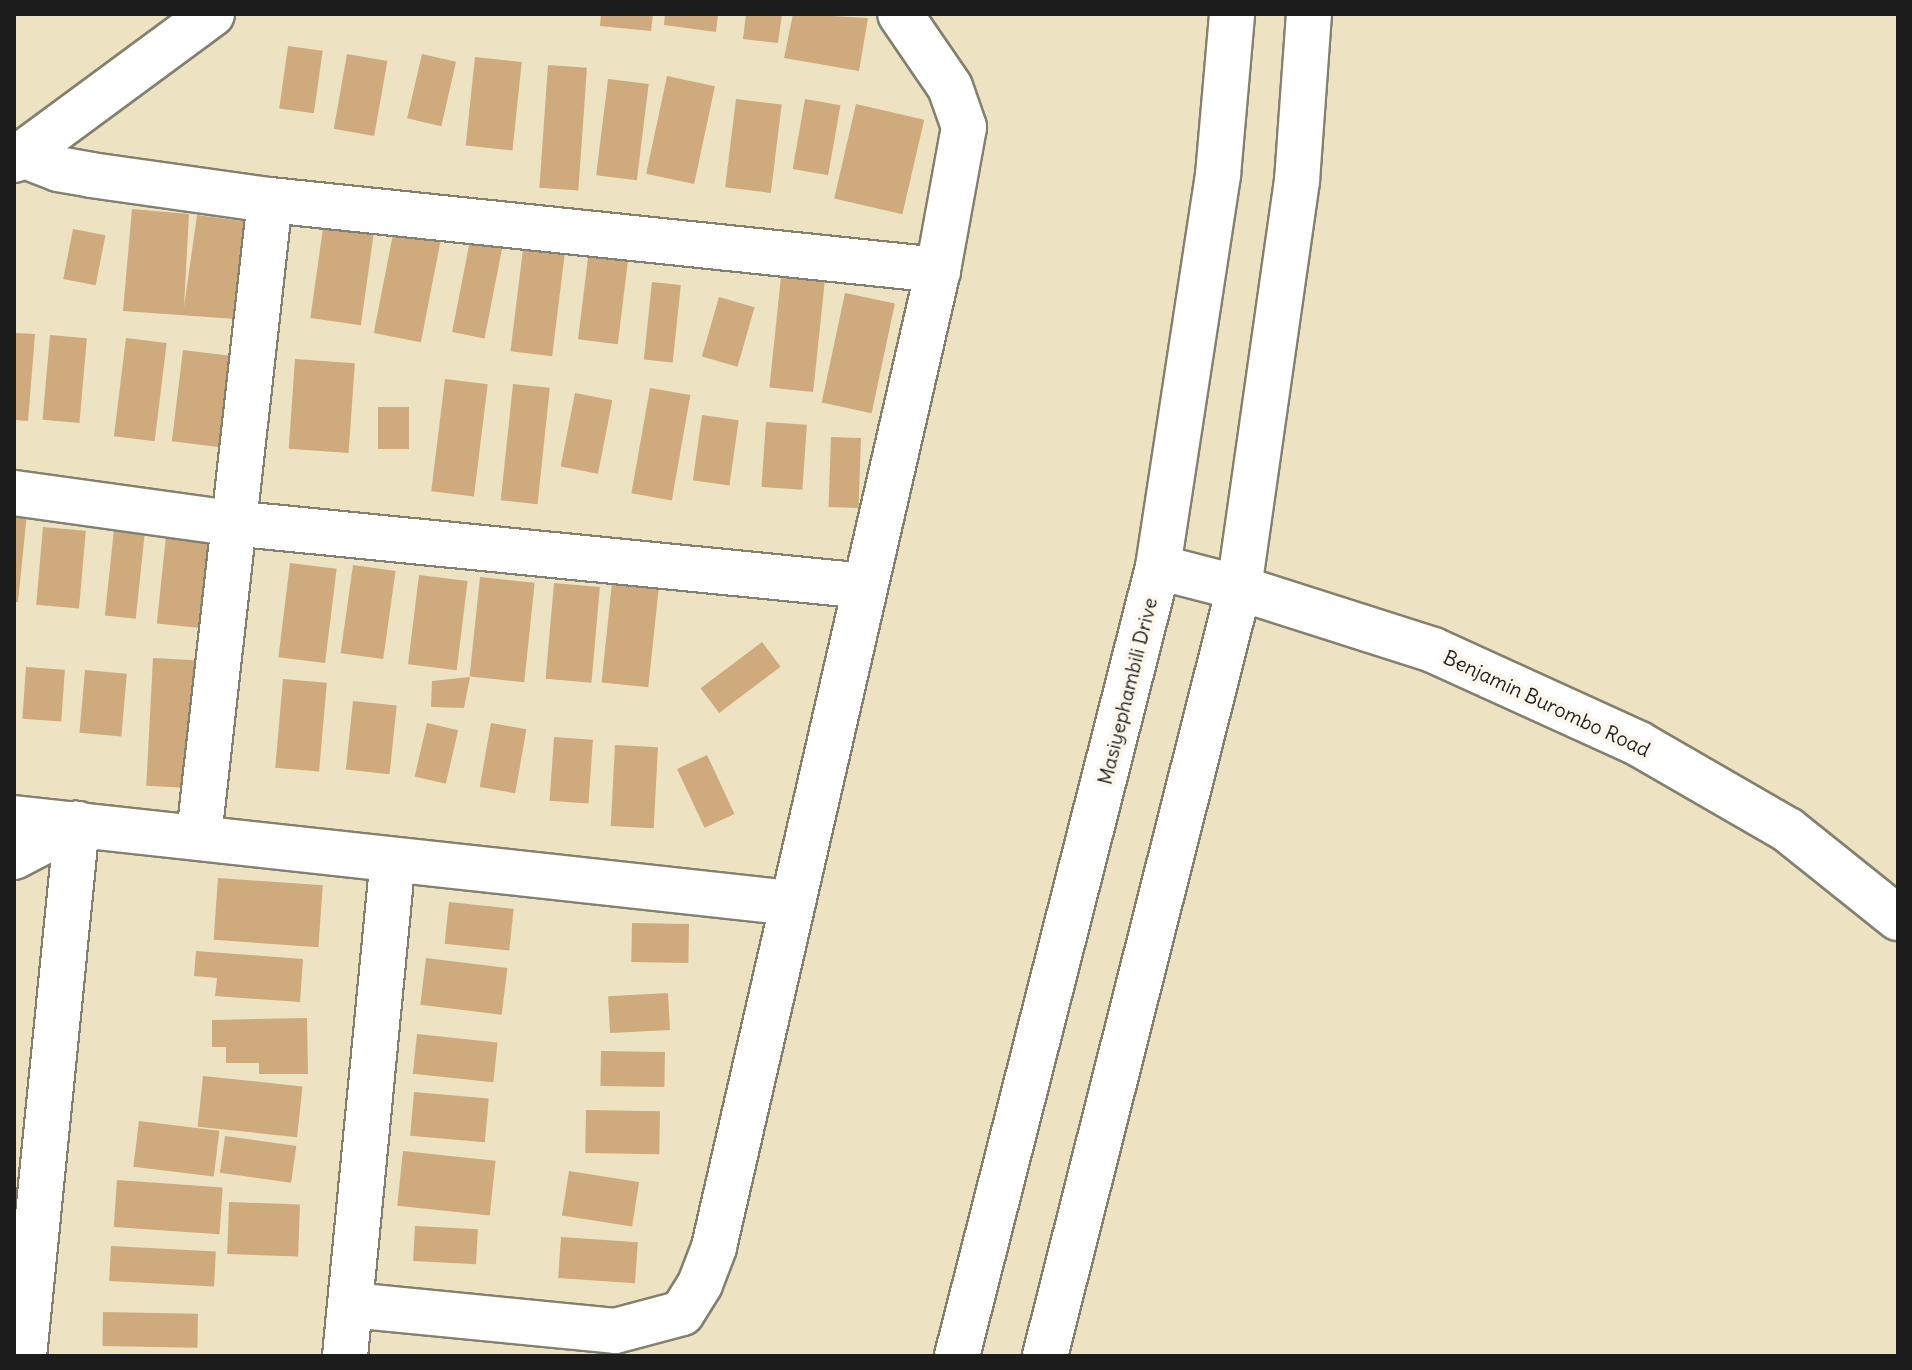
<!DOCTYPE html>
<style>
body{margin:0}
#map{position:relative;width:1912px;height:1370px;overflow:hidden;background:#ede3c3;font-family:Delius,sans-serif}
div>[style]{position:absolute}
.building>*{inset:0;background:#cfaa7d;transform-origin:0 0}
.roads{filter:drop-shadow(2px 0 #848070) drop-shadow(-2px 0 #848070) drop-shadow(0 2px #848070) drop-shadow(0 -2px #848070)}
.minor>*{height:44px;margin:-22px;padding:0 22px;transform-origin:22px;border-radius:22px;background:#fff}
.major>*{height:44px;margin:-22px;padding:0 22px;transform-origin:22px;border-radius:22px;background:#fff}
span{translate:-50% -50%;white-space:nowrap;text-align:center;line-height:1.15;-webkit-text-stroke:8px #fbf7ec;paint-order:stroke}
.street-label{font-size:20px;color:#1c1c1c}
.frame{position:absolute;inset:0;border:16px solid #1c1c1c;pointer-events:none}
</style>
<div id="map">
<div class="building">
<i style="clip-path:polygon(601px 14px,653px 14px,651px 31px,600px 26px)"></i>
<i style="clip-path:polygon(665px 14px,718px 14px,716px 32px,664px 25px)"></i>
<i style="clip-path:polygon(746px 14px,782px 14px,778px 43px,743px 39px)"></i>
<i style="clip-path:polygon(793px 14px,868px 18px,859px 71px,784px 58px)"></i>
<i style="left:288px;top:46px;width:35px;height:63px;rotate:8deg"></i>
<i style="left:347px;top:54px;width:41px;height:76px;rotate:10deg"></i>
<i style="left:422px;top:54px;width:35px;height:66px;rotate:13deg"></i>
<i style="left:475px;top:57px;width:47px;height:89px;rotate:6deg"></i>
<i style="left:548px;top:65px;width:39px;height:123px;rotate:4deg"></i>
<i style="left:667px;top:76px;width:49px;height:100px;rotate:12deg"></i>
<i style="left:608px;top:79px;width:41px;height:97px;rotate:7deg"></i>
<i style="left:736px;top:99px;width:46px;height:89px;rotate:7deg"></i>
<i style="left:805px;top:99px;width:36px;height:71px;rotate:10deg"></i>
<i style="left:856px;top:104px;width:70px;height:97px;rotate:13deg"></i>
<i style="clip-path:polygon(132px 209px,189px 214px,184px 307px,197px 215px,249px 222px,236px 319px,123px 311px)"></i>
<i style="left:323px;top:228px;width:51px;height:91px;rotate:8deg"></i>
<i style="left:73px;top:229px;width:33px;height:51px;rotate:11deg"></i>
<i style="left:394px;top:229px;width:48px;height:106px;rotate:11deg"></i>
<i style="left:472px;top:230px;width:33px;height:104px;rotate:11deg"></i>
<i style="left:524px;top:241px;width:42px;height:111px;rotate:7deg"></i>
<i style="left:589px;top:250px;width:40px;height:90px;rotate:7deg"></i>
<i style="left:781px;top:277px;width:44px;height:111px;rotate:6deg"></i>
<i style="left:652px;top:282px;width:29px;height:78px;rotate:6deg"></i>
<i style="left:845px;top:293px;width:51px;height:112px;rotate:12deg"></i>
<i style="left:719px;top:297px;width:37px;height:62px;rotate:16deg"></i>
<i style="clip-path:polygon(14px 333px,35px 334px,28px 421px,14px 420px)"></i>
<i style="left:50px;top:335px;width:37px;height:85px;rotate:5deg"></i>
<i style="left:126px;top:338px;width:41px;height:99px;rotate:7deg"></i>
<i style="left:183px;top:350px;width:49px;height:92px;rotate:7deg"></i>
<i style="left:295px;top:359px;width:60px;height:90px;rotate:4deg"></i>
<i style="left:445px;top:379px;width:43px;height:113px;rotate:7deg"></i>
<i style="left:513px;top:384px;width:37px;height:117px;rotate:6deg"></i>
<i style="left:650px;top:388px;width:41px;height:107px;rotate:10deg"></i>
<i style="left:575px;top:393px;width:38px;height:75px;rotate:11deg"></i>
<i style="left:378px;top:407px;width:31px;height:42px"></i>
<i style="left:702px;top:415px;width:37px;height:66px;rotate:8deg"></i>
<i style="left:766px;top:422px;width:41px;height:65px;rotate:4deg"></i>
<i style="left:831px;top:437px;width:30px;height:70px;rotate:2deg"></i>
<i style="clip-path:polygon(14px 511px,27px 513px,18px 602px,14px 602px)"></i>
<i style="left:43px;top:527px;width:43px;height:78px;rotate:5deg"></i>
<i style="left:114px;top:529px;width:31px;height:87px;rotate:6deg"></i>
<i style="left:166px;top:536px;width:48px;height:88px;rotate:6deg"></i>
<i style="left:290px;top:563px;width:47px;height:95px;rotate:7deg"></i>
<i style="left:353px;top:565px;width:43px;height:89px;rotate:8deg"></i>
<i style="left:419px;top:575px;width:49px;height:90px;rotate:7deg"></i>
<i style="left:480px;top:577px;width:55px;height:100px;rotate:6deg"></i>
<i style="left:554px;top:583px;width:46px;height:96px;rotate:5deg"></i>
<i style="left:612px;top:583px;width:47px;height:100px;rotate:6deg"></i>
<i style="left:762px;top:642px;width:31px;height:77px;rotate:53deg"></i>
<i style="left:153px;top:658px;width:42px;height:128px;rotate:3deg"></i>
<i style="left:26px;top:667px;width:39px;height:52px;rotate:4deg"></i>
<i style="left:85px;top:670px;width:42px;height:63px;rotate:5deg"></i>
<i style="clip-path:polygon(470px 677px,464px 708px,431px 707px,432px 681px)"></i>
<i style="left:283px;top:679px;width:44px;height:89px;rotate:5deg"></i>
<i style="left:353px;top:701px;width:44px;height:69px;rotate:6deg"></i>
<i style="left:427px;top:723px;width:32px;height:55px;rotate:13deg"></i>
<i style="left:491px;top:723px;width:36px;height:65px;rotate:10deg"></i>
<i style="left:554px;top:737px;width:39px;height:64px;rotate:4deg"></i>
<i style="left:615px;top:745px;width:43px;height:81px;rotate:3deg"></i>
<i style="left:707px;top:755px;width:65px;height:33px;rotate:65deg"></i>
<i style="left:218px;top:878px;width:105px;height:62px;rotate:4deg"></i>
<i style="left:449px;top:902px;width:65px;height:42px;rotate:6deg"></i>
<i style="left:632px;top:923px;width:57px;height:39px;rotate:1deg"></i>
<i style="clip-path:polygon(196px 951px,303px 959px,300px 1002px,215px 996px,217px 978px,194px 976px)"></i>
<i style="left:426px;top:958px;width:82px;height:47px;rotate:7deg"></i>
<i style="left:668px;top:993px;width:37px;height:60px;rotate:87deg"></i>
<i style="clip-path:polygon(307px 1018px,308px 1074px,259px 1074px,259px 1063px,226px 1063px,226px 1047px,212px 1047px,212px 1020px)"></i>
<i style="left:417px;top:1034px;width:81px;height:40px;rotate:6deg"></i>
<i style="left:601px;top:1051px;width:64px;height:35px;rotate:1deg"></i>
<i style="left:203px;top:1076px;width:100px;height:51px;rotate:6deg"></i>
<i style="left:414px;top:1092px;width:75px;height:44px;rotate:5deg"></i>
<i style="left:586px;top:1110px;width:74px;height:43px;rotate:1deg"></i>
<i style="left:139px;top:1121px;width:81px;height:46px;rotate:7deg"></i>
<i style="left:225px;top:1136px;width:72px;height:37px;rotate:8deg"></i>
<i style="left:403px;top:1151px;width:93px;height:55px;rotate:6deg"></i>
<i style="left:569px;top:1171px;width:71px;height:45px;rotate:9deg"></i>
<i style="left:117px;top:1180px;width:106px;height:47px;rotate:4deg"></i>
<i style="left:229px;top:1202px;width:71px;height:52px;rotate:2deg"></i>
<i style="left:415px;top:1226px;width:63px;height:35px;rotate:3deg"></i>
<i style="left:561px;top:1237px;width:77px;height:41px;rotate:4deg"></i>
<i style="left:111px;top:1246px;width:105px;height:35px;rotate:3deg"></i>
<i style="left:103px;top:1312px;width:95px;height:34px;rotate:1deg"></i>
</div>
<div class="roads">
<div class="minor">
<i style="left:22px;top:155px;width:39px;rotate:21deg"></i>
<i style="left:58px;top:169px;width:34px;rotate:10deg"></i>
<i style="left:91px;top:175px;width:181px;rotate:8deg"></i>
<i style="left:270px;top:200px;width:672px;rotate:5.98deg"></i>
<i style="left:14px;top:160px;width:246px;rotate:-36.4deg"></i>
<i style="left:14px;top:493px;width:219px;rotate:7.9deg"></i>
<i style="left:231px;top:523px;width:637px;rotate:5.67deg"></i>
<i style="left:1158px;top:567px;width:84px;rotate:14.5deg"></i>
<i style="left:1239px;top:588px;width:204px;rotate:17.7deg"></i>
<i style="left:1433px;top:650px;width:226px;rotate:24.5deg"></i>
<i style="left:1639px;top:744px;width:172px;rotate:30deg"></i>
<i style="left:1788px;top:830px;width:141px;rotate:38.7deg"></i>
<i style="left:14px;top:818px;width:782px;rotate:6.24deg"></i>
<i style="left:199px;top:836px;width:640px;rotate:-83.63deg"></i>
<i style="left:14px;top:857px;width:71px;rotate:-27.6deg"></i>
<i style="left:351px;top:1305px;width:265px;rotate:5.6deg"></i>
<i style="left:615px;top:1331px;width:69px;rotate:-15deg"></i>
<i style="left:682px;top:1313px;width:34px;rotate:-58deg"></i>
<i style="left:700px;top:1284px;width:40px;rotate:-69deg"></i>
<i style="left:714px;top:1247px;width:1002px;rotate:-77.09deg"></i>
<i style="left:938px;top:270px;width:145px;rotate:-79.7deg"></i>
<i style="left:964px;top:127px;width:42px;rotate:-109.3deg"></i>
<i style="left:950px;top:87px;width:88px;rotate:-124.4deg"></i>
<i style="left:24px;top:1356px;width:535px;rotate:-84.31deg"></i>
<i style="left:345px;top:1356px;width:498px;rotate:-84.5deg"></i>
</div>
<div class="major">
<i style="left:957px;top:1356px;width:814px;rotate:-75.71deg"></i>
<i style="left:1158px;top:567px;width:397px;rotate:-81.3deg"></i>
<i style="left:1218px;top:175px;width:162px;rotate:-85deg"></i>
<i style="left:1045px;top:1356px;width:792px;rotate:-75.82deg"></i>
<i style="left:1239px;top:588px;width:411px;rotate:-81.9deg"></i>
<i style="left:1297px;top:181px;width:167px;rotate:-85.9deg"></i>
</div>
</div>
<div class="street-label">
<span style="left:1127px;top:691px;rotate:-76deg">Masiyephambili Drive</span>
<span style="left:1547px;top:703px;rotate:25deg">Benjamin Burombo Road</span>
</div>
<div class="frame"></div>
</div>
